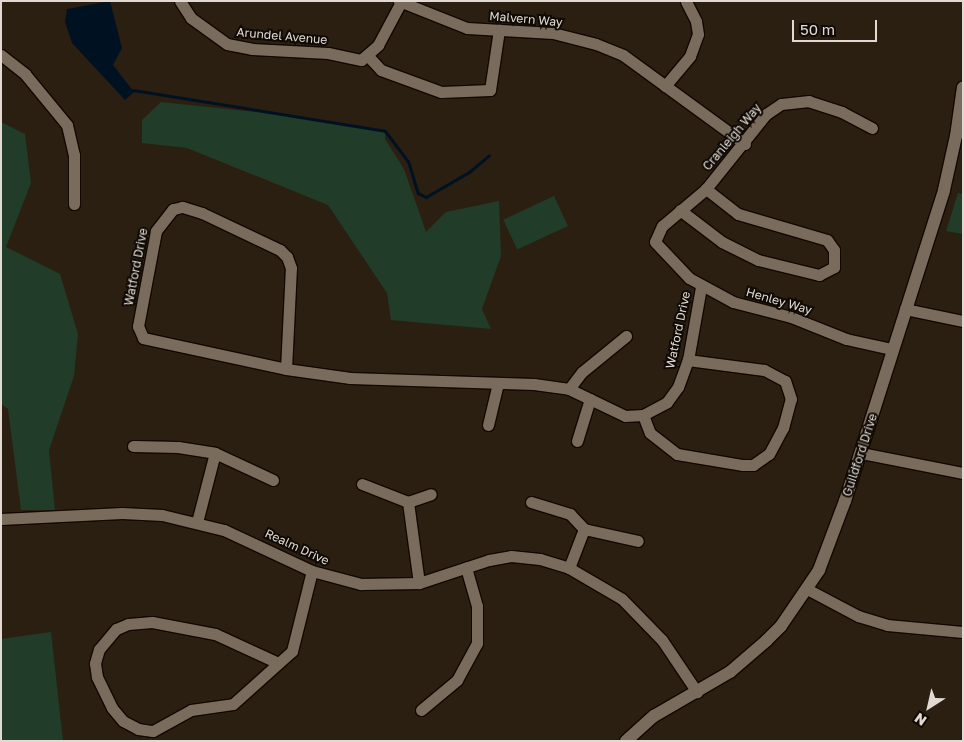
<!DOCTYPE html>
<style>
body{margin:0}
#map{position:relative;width:964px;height:742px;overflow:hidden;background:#2b1f12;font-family:"Golos Text",sans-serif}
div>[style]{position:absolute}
.green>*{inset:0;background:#213c29;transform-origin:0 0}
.water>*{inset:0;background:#001222}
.stream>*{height:3px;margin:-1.5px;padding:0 1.5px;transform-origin:1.5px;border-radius:1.5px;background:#001222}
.roads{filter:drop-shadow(1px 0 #130801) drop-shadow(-1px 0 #130801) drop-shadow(0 1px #130801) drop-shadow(0 -1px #130801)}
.minor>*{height:11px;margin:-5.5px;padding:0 5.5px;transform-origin:5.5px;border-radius:5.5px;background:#7a6c5d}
.tertiary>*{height:12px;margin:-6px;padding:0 6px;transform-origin:6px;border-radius:6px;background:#7a6c5d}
span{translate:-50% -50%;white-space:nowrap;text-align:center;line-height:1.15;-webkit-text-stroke:4px #0f0a05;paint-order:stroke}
.street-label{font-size:12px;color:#e2dad2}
.frame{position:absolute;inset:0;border:2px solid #e2dad2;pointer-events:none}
.north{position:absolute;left:904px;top:682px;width:50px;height:50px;-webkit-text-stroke:4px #0f0a05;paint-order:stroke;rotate:215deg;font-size:14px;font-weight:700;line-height:20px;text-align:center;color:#e2dad2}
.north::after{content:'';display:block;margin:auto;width:18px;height:22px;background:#e2dad2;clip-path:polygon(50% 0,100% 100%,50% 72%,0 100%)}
.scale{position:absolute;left:792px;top:20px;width:85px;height:22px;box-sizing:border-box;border:2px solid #e2dad2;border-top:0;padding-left:6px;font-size:15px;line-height:18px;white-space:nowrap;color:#e2dad2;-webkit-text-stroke:4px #0f0a05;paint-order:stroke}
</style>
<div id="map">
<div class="green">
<i style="clip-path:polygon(161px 102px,266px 113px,385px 131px,385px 139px,404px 169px,426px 232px,446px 212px,499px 201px,501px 256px,482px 309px,491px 329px,391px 320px,387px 293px,328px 205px,187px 148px,142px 143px,142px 120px)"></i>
<i style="clip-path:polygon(1px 122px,25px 134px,31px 183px,6px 247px,60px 274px,78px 334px,74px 376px,49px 450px,55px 510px,21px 510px,8px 409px,1px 404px)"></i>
<i style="clip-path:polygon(958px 193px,963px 194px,963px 234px,946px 231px)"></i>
<i style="left:554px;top:196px;width:33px;height:56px;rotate:65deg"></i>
<i style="clip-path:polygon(51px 632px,63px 741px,1px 741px,1px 639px)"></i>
</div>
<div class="water">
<i style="clip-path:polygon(110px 1px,122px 48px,113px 65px,134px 92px,125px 100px,72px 43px,65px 22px,67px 9px)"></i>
</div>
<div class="stream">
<i style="left:133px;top:90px;width:255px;rotate:9.2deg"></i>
<i style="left:385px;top:131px;width:38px;rotate:53deg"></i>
<i style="left:408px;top:161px;width:34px;rotate:73deg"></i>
<i style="left:418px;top:193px;width:9px;rotate:27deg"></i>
<i style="left:426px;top:197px;width:50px;rotate:-30.2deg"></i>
<i style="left:469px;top:172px;width:26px;rotate:-40deg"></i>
</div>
<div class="roads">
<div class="minor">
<i style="left:180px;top:1px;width:20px;rotate:57deg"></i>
<i style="left:191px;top:18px;width:44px;rotate:35.8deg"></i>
<i style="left:227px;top:44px;width:25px;rotate:11deg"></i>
<i style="left:252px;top:49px;width:76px;rotate:3deg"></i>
<i style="left:328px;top:53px;width:34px;rotate:12deg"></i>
<i style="left:361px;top:60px;width:23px;rotate:-41deg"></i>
<i style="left:378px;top:45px;width:49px;rotate:-61.9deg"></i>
<i style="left:399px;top:1px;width:73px;rotate:21.7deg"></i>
<i style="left:467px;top:28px;width:86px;rotate:3.3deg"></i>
<i style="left:553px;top:33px;width:44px;rotate:14.3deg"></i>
<i style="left:596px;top:44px;width:29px;rotate:22deg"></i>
<i style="left:623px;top:55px;width:151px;rotate:36.1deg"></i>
<i style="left:1px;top:55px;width:31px;rotate:38deg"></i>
<i style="left:25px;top:74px;width:66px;rotate:50.5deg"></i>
<i style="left:67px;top:125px;width:31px;rotate:77deg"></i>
<i style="left:74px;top:155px;width:49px;rotate:90deg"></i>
<i style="left:368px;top:56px;width:19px;rotate:47deg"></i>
<i style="left:381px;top:70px;width:64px;rotate:20.1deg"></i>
<i style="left:441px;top:92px;width:49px;rotate:-2.3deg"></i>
<i style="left:490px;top:90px;width:61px;rotate:-81.5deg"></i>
<i style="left:665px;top:86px;width:39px;rotate:-50deg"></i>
<i style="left:690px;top:56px;width:23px;rotate:-70deg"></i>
<i style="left:698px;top:34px;width:13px;rotate:-99deg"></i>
<i style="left:696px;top:21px;width:22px;rotate:-117deg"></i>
<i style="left:872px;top:128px;width:34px;rotate:-152deg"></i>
<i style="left:842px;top:112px;width:35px;rotate:-162deg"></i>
<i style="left:809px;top:101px;width:28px;rotate:174deg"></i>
<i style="left:781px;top:104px;width:18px;rotate:146deg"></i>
<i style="left:766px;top:114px;width:96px;rotate:128.7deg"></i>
<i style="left:706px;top:189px;width:57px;rotate:139.9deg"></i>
<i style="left:662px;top:226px;width:17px;rotate:114deg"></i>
<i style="left:655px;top:242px;width:50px;rotate:46.6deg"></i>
<i style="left:689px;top:278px;width:50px;rotate:28.6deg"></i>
<i style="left:733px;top:302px;width:60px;rotate:14.5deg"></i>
<i style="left:791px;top:317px;width:59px;rotate:21.8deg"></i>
<i style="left:846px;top:339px;width:47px;rotate:12.3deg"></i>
<i style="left:680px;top:210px;width:53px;rotate:37.3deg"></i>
<i style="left:722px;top:242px;width:40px;rotate:26.6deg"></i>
<i style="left:758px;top:260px;width:63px;rotate:13.8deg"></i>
<i style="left:819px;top:275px;width:17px;rotate:-28deg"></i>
<i style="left:834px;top:267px;width:17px;rotate:-90deg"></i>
<i style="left:834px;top:250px;width:12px;rotate:-125deg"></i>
<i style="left:827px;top:240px;width:93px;rotate:-163.7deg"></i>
<i style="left:738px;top:214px;width:41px;rotate:-142deg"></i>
<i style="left:905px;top:309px;width:59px;rotate:11.7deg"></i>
<i style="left:286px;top:369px;width:101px;rotate:-87.2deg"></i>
<i style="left:291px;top:268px;width:12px;rotate:-110deg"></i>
<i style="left:287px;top:257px;width:10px;rotate:-135deg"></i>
<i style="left:280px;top:250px;width:86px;rotate:-154.6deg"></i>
<i style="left:202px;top:213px;width:21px;rotate:-163deg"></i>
<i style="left:182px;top:207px;width:9px;rotate:167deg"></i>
<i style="left:173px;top:209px;width:28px;rotate:128deg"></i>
<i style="left:156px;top:231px;width:97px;rotate:100.7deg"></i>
<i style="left:138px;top:326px;width:13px;rotate:67deg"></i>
<i style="left:143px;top:338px;width:146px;rotate:12.2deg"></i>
<i style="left:286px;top:369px;width:65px;rotate:8deg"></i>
<i style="left:350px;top:378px;width:184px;rotate:1.9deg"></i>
<i style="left:534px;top:384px;width:35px;rotate:8deg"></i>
<i style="left:569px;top:389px;width:62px;rotate:25.7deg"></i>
<i style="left:625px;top:416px;width:18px;rotate:-3deg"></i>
<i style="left:643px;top:415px;width:27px;rotate:-28deg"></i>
<i style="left:667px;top:402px;width:19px;rotate:-54deg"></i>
<i style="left:678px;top:387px;width:29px;rotate:-70deg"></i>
<i style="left:688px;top:360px;width:74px;rotate:-79.9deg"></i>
<i style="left:569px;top:389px;width:21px;rotate:-53deg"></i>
<i style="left:582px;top:372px;width:57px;rotate:-39.3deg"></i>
<i style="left:643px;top:415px;width:19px;rotate:69deg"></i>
<i style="left:650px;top:433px;width:34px;rotate:38deg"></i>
<i style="left:677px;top:454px;width:67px;rotate:9.5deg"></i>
<i style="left:743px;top:465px;width:10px"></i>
<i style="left:753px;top:465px;width:19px;rotate:-35deg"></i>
<i style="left:769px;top:454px;width:30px;rotate:-62deg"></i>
<i style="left:783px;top:428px;width:30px;rotate:-75deg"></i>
<i style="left:791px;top:399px;width:19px;rotate:-108deg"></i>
<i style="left:785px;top:381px;width:24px;rotate:-152deg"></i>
<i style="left:764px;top:370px;width:77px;rotate:-172.5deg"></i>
<i style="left:488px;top:425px;width:43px;rotate:-76.6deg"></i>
<i style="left:577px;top:441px;width:44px;rotate:-72.8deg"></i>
<i style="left:133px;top:446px;width:45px;rotate:1.3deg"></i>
<i style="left:178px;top:447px;width:37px;rotate:9deg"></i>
<i style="left:215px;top:453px;width:64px;rotate:25deg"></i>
<i style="left:861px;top:453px;width:104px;rotate:11.1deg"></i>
<i style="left:362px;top:484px;width:49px;rotate:21.4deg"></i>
<i style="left:408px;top:502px;width:24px;rotate:-19deg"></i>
<i style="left:408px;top:502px;width:82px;rotate:82.3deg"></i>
<i style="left:531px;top:502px;width:41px;rotate:17.1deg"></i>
<i style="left:570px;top:514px;width:21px;rotate:47deg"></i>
<i style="left:584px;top:529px;width:55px;rotate:12.5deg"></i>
<i style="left:1px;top:519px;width:121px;rotate:-2.8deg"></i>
<i style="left:122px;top:513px;width:40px;rotate:2.9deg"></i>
<i style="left:162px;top:515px;width:64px;rotate:13.6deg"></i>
<i style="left:224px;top:530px;width:97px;rotate:25deg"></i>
<i style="left:312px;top:571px;width:51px;rotate:14.9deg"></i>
<i style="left:361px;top:584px;width:58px;rotate:-1deg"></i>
<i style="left:419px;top:583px;width:74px;rotate:-18.2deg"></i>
<i style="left:489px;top:560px;width:22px;rotate:-10deg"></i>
<i style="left:511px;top:556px;width:29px;rotate:6deg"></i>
<i style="left:540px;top:559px;width:30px;rotate:17deg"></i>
<i style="left:569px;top:568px;width:61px;rotate:30.3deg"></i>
<i style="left:622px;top:599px;width:57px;rotate:45.7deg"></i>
<i style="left:662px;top:640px;width:63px;rotate:56.1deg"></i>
<i style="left:197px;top:522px;width:71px;rotate:-75.4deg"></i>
<i style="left:569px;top:568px;width:42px;rotate:-69deg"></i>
<i style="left:807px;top:589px;width:58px;rotate:27.9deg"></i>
<i style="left:858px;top:616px;width:30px;rotate:17deg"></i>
<i style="left:887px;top:625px;width:76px;rotate:5.3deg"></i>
<i style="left:276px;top:662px;width:67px;rotate:-155.3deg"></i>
<i style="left:215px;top:634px;width:64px;rotate:-169.2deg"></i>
<i style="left:152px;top:622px;width:24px;rotate:175deg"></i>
<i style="left:128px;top:624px;width:13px;rotate:157deg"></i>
<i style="left:116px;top:629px;width:26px;rotate:130deg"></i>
<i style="left:99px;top:649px;width:15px;rotate:106deg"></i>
<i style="left:95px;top:663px;width:14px;rotate:82deg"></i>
<i style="left:97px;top:677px;width:34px;rotate:64deg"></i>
<i style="left:112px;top:708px;width:17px;rotate:50deg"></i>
<i style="left:123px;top:721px;width:17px;rotate:28deg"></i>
<i style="left:138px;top:729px;width:15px;rotate:8deg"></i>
<i style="left:153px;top:731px;width:43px;rotate:-28.9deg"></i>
<i style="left:191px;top:710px;width:42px;rotate:-8.1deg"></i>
<i style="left:233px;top:704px;width:79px;rotate:-41.9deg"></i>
<i style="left:292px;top:651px;width:82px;rotate:-76deg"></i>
<i style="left:421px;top:710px;width:47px;rotate:-39.8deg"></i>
<i style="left:457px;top:680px;width:42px;rotate:-61.6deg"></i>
<i style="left:477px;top:643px;width:37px;rotate:-90deg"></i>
<i style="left:477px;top:606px;width:40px;rotate:-106deg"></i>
</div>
<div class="tertiary">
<i style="left:626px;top:741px;width:38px;rotate:-42deg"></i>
<i style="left:654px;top:716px;width:88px;rotate:-30.1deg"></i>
<i style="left:730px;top:672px;width:48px;rotate:-40.7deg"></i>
<i style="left:766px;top:641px;width:21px;rotate:-45deg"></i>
<i style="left:781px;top:626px;width:68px;rotate:-55.8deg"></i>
<i style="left:819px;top:570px;width:74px;rotate:-69.4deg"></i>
<i style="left:845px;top:501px;width:326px;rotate:-72.3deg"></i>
<i style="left:944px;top:190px;width:55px;rotate:-77.5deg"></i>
<i style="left:956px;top:136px;width:49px;rotate:-81.9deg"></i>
</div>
</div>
<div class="street-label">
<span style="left:526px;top:19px;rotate:5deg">Malvern Way</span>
<span style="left:282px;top:36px;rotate:5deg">Arundel Avenue</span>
<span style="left:732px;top:137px;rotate:-50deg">Cranleigh Way</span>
<span style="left:136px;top:267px;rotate:-79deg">Watford Drive</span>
<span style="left:779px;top:301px;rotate:16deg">Henley Way</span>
<span style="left:678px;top:330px;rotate:-78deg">Watford Drive</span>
<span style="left:860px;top:455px;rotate:-72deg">Guildford Drive</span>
<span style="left:297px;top:547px;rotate:25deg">Realm Drive</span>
</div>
<div class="frame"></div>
<div class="north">N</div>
<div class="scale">50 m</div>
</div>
